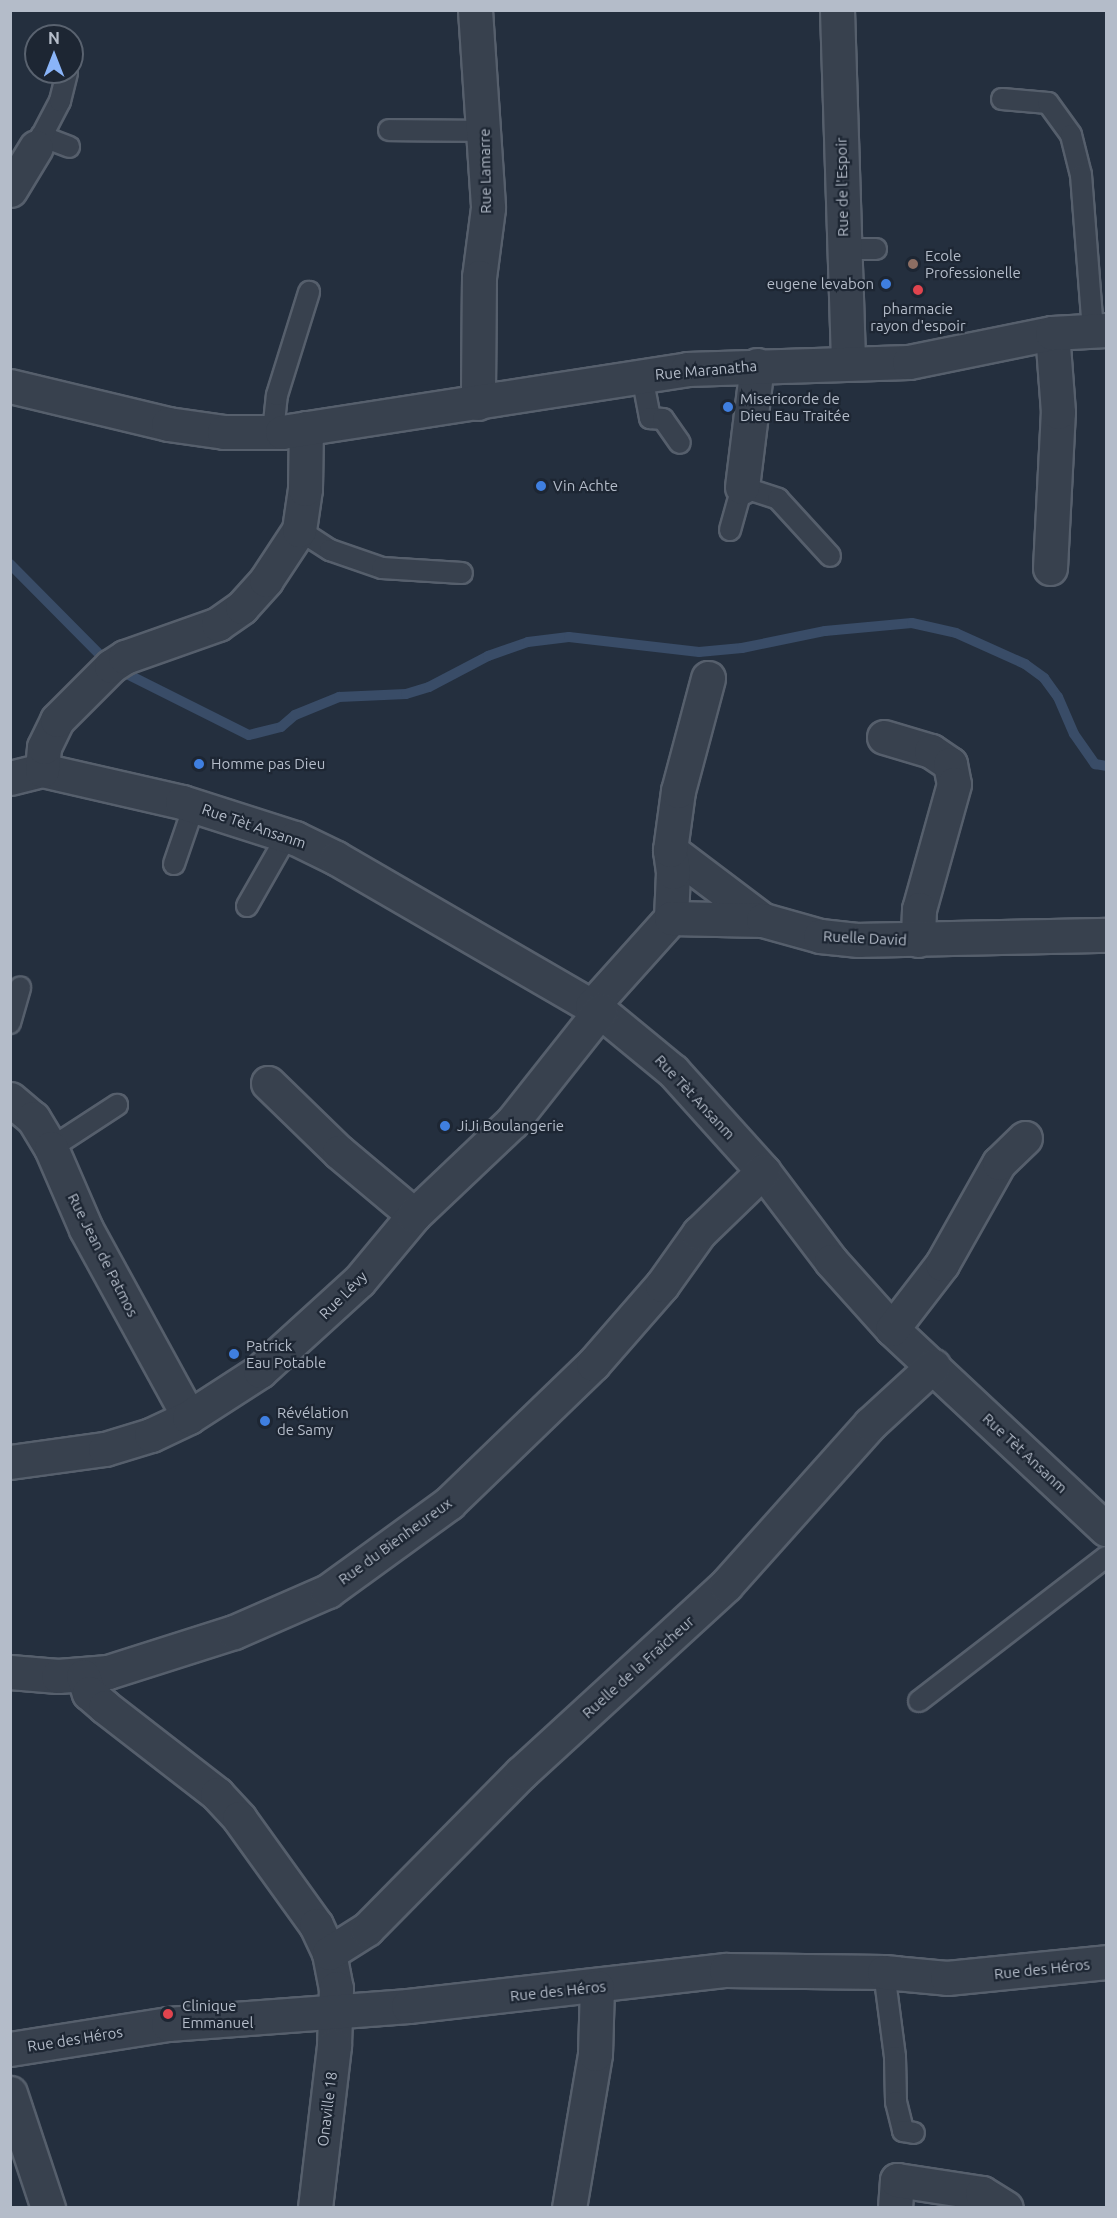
<!DOCTYPE html>
<meta charset="utf-8">
<style>
body{margin:0}
#map{position:relative;width:1117px;height:2218px;overflow:hidden;background:#242f3e;font-family:Ubuntu,sans-serif}
div>[style]{position:absolute}
.stream>*{height:10px;margin:-5px;padding:0 5px;transform-origin:5px;border-radius:5px;background:#394c67}
.roads{filter:drop-shadow(2px 0 #565f6c) drop-shadow(-2px 0 #565f6c) drop-shadow(0 2px #565f6c) drop-shadow(0 -2px #565f6c)}
.service>*{height:20px;margin:-10px;padding:0 10px;transform-origin:10px;border-radius:10px;background:#38414e}
.minor>*{height:33px;margin:-16.5px;padding:0 16.5px;transform-origin:16.5px;border-radius:16.5px;background:#38414e}
.tertiary>*{height:33px;margin:-16.5px;padding:0 16.5px;transform-origin:16.5px;border-radius:16.5px;background:#38414e}
.dots>*{width:16px;height:16px;translate:-50% -50%;box-sizing:border-box;border:3px solid #1d2633;border-radius:50%}
span{translate:-50% -50%;white-space:nowrap;text-align:center;line-height:1.15;-webkit-text-stroke:4.5px #1d2633;paint-order:stroke}
.street-label{font-size:15px;color:#b4bcc9}
.poi-label{font-size:15px;color:#b4bcc9}
.left{translate:0 -50%;text-align:left}
.right{translate:-100% -50%;text-align:right}
.frame{position:absolute;inset:0;border:12px solid #b4bcc9;pointer-events:none}
.north{position:absolute;left:24px;top:24px;width:60px;height:60px;box-sizing:border-box;background:#1d2633;border:2px solid #59626f;border-radius:50%;rotate:0deg;font-size:16px;font-weight:700;line-height:24px;text-align:center;color:#b4bcc9}
.north::after{content:'';display:block;margin:auto;width:21px;height:27px;background:#8ab4f8;clip-path:polygon(50% 0,100% 100%,50% 72%,0 100%)}
</style>
<div id="map">
<div class="stream">
<i style="left:10px;top:564px;width:144px;rotate:45.3deg"></i>
<i style="left:111px;top:666px;width:154px;rotate:26.6deg"></i>
<i style="left:249px;top:735px;width:33px;rotate:-14deg"></i>
<i style="left:281px;top:727px;width:18px;rotate:-41deg"></i>
<i style="left:295px;top:715px;width:48px;rotate:-22.2deg"></i>
<i style="left:339px;top:697px;width:67px;rotate:-2.6deg"></i>
<i style="left:406px;top:694px;width:24px;rotate:-17deg"></i>
<i style="left:429px;top:687px;width:67px;rotate:-27.7deg"></i>
<i style="left:488px;top:656px;width:42px;rotate:-19.3deg"></i>
<i style="left:528px;top:642px;width:41px;rotate:-7deg"></i>
<i style="left:569px;top:637px;width:131px;rotate:6.6deg"></i>
<i style="left:699px;top:652px;width:43px;rotate:-5.3deg"></i>
<i style="left:742px;top:648px;width:85px;rotate:-11.6deg"></i>
<i style="left:825px;top:631px;width:87px;rotate:-5.3deg"></i>
<i style="left:912px;top:623px;width:45px;rotate:12.8deg"></i>
<i style="left:956px;top:633px;width:76px;rotate:24.2deg"></i>
<i style="left:1025px;top:664px;width:24px;rotate:36deg"></i>
<i style="left:1044px;top:678px;width:24px;rotate:54deg"></i>
<i style="left:1058px;top:697px;width:40px;rotate:66.6deg"></i>
<i style="left:1074px;top:734px;width:37px;rotate:55deg"></i>
<i style="left:1095px;top:764px;width:11px;rotate:10deg"></i>
</div>
<div class="roads">
<div class="service">
<i style="left:1002px;top:99px;width:46px;rotate:5deg"></i>
<i style="left:1048px;top:103px;width:39px;rotate:54deg"></i>
<i style="left:1071px;top:135px;width:41px;rotate:76deg"></i>
<i style="left:1081px;top:175px;width:155px;rotate:85.6deg"></i>
<i style="left:389px;top:130px;width:95px;rotate:0.6deg"></i>
<i style="left:41px;top:136px;width:30px;rotate:21deg"></i>
<i style="left:36px;top:147px;width:52px;rotate:-62.4deg"></i>
<i style="left:60px;top:101px;width:30px;rotate:-76deg"></i>
<i style="left:843px;top:249px;width:33px"></i>
<i style="left:642px;top:376px;width:43px;rotate:79.2deg"></i>
<i style="left:650px;top:418px;width:13px;rotate:4deg"></i>
<i style="left:663px;top:419px;width:29px;rotate:55deg"></i>
<i style="left:273px;top:432px;width:37px;rotate:-84deg"></i>
<i style="left:277px;top:395px;width:108px;rotate:-72.7deg"></i>
<i style="left:299px;top:530px;width:37px;rotate:33deg"></i>
<i style="left:330px;top:550px;width:55px;rotate:19.1deg"></i>
<i style="left:382px;top:568px;width:80px;rotate:3.6deg"></i>
<i style="left:730px;top:530px;width:45px;rotate:-74.4deg"></i>
<i style="left:742px;top:487px;width:38px;rotate:18deg"></i>
<i style="left:778px;top:499px;width:77px;rotate:47.6deg"></i>
<i style="left:174px;top:864px;width:61px;rotate:-71deg"></i>
<i style="left:247px;top:906px;width:81px;rotate:-60.3deg"></i>
<i style="left:10px;top:1023px;width:37px;rotate:-74deg"></i>
<i style="left:51px;top:1148px;width:79px;rotate:-33.1deg"></i>
<i style="left:919px;top:1701px;width:236px;rotate:-37.6deg"></i>
<i style="left:884px;top:1972px;width:86px;rotate:82.6deg"></i>
<i style="left:895px;top:2057px;width:45px;rotate:88.7deg"></i>
<i style="left:896px;top:2102px;width:30px;rotate:76deg"></i>
<i style="left:903px;top:2131px;width:11px;rotate:10deg"></i>
</div>
<div class="minor">
<i style="left:475px;top:10px;width:198px;rotate:86.2deg"></i>
<i style="left:488px;top:208px;width:70px;rotate:97.4deg"></i>
<i style="left:479px;top:277px;width:126px;rotate:90.5deg"></i>
<i style="left:837px;top:10px;width:353px;rotate:88.2deg"></i>
<i style="left:10px;top:190px;width:50px;rotate:-58.8deg"></i>
<i style="left:742px;top:487px;width:123px;rotate:-83deg"></i>
<i style="left:1050px;top:568px;width:156px;rotate:-87.1deg"></i>
<i style="left:1058px;top:412px;width:79px;rotate:-94.3deg"></i>
<i style="left:884px;top:737px;width:49px;rotate:16.6deg"></i>
<i style="left:931px;top:751px;width:23px;rotate:34deg"></i>
<i style="left:950px;top:764px;width:20px;rotate:79deg"></i>
<i style="left:954px;top:784px;width:130px;rotate:105.6deg"></i>
<i style="left:919px;top:909px;width:31px;rotate:92deg"></i>
<i style="left:42px;top:770px;width:144px;rotate:12.9deg"></i>
<i style="left:182px;top:802px;width:119px;rotate:17.7deg"></i>
<i style="left:295px;top:838px;width:46px;rotate:26deg"></i>
<i style="left:336px;top:858px;width:305px;rotate:30.1deg"></i>
<i style="left:600px;top:1011px;width:94px;rotate:39.4deg"></i>
<i style="left:673px;top:1071px;width:135px;rotate:48deg"></i>
<i style="left:763px;top:1171px;width:113px;rotate:52.9deg"></i>
<i style="left:831px;top:1261px;width:91px;rotate:48.1deg"></i>
<i style="left:892px;top:1329px;width:293px;rotate:43.1deg"></i>
<i style="left:10px;top:778px;width:33px;rotate:-14deg"></i>
<i style="left:42px;top:770px;width:23px;rotate:-85deg"></i>
<i style="left:44px;top:747px;width:30px;rotate:-64deg"></i>
<i style="left:57px;top:720px;width:76px;rotate:-45deg"></i>
<i style="left:111px;top:666px;width:17px;rotate:-33deg"></i>
<i style="left:125px;top:657px;width:99px;rotate:-19.5deg"></i>
<i style="left:218px;top:624px;width:29px;rotate:-35deg"></i>
<i style="left:242px;top:607px;width:36px;rotate:-48deg"></i>
<i style="left:266px;top:580px;width:60px;rotate:-56.6deg"></i>
<i style="left:299px;top:530px;width:41px;rotate:-81.7deg"></i>
<i style="left:305px;top:489px;width:61px;rotate:-89.1deg"></i>
<i style="left:670px;top:850px;width:116px;rotate:37deg"></i>
<i style="left:671px;top:918px;width:46px;rotate:-87.5deg"></i>
<i style="left:673px;top:872px;width:22px;rotate:-98deg"></i>
<i style="left:670px;top:850px;width:60px;rotate:-82.3deg"></i>
<i style="left:678px;top:791px;width:117px;rotate:-75.1deg"></i>
<i style="left:592px;top:1006px;width:118px;rotate:-48.1deg"></i>
<i style="left:671px;top:918px;width:92px;rotate:1.2deg"></i>
<i style="left:763px;top:920px;width:59px;rotate:15.7deg"></i>
<i style="left:820px;top:936px;width:39px;rotate:6deg"></i>
<i style="left:859px;top:940px;width:247px;rotate:-1.2deg"></i>
<i style="left:268px;top:1083px;width:99px;rotate:44.2deg"></i>
<i style="left:339px;top:1152px;width:98px;rotate:40deg"></i>
<i style="left:10px;top:1099px;width:30px;rotate:40deg"></i>
<i style="left:33px;top:1118px;width:35px;rotate:59deg"></i>
<i style="left:51px;top:1148px;width:88px;rotate:66.6deg"></i>
<i style="left:86px;top:1229px;width:214px;rotate:61.3deg"></i>
<i style="left:892px;top:1329px;width:82px;rotate:-52.4deg"></i>
<i style="left:942px;top:1264px;width:116px;rotate:-60.6deg"></i>
<i style="left:999px;top:1163px;width:36px;rotate:-44deg"></i>
<i style="left:10px;top:1462px;width:96px;rotate:-7.8deg"></i>
<i style="left:105px;top:1449px;width:48px;rotate:-16.9deg"></i>
<i style="left:151px;top:1435px;width:42px;rotate:-25.3deg"></i>
<i style="left:189px;top:1417px;width:85px;rotate:-32.9deg"></i>
<i style="left:260px;top:1371px;width:134px;rotate:-42.3deg"></i>
<i style="left:359px;top:1281px;width:86px;rotate:-50.2deg"></i>
<i style="left:414px;top:1215px;width:135px;rotate:-43.5deg"></i>
<i style="left:512px;top:1122px;width:142px;rotate:-51.6deg"></i>
<i style="left:10px;top:1672px;width:48px;rotate:4.8deg"></i>
<i style="left:58px;top:1676px;width:50px;rotate:-4.6deg"></i>
<i style="left:108px;top:1672px;width:132px;rotate:-17.6deg"></i>
<i style="left:234px;top:1632px;width:103px;rotate:-23.6deg"></i>
<i style="left:328px;top:1591px;width:150px;rotate:-36deg"></i>
<i style="left:449px;top:1503px;width:200px;rotate:-44deg"></i>
<i style="left:593px;top:1364px;width:105px;rotate:-48.9deg"></i>
<i style="left:662px;top:1285px;width:64px;rotate:-54.6deg"></i>
<i style="left:699px;top:1233px;width:89px;rotate:-44.1deg"></i>
<i style="left:83px;top:1676px;width:18px;rotate:71deg"></i>
<i style="left:89px;top:1693px;width:21px;rotate:41deg"></i>
<i style="left:105px;top:1707px;width:142px;rotate:37.8deg"></i>
<i style="left:217px;top:1794px;width:33px;rotate:47deg"></i>
<i style="left:239px;top:1818px;width:132px;rotate:54.3deg"></i>
<i style="left:316px;top:1925px;width:31px;rotate:65deg"></i>
<i style="left:329px;top:1953px;width:36px;rotate:79deg"></i>
<i style="left:336px;top:1988px;width:58px;rotate:92deg"></i>
<i style="left:334px;top:2046px;width:163px;rotate:96.7deg"></i>
<i style="left:329px;top:1953px;width:45px;rotate:-32.3deg"></i>
<i style="left:367px;top:1929px;width:219px;rotate:-45.4deg"></i>
<i style="left:521px;top:1773px;width:278px;rotate:-42.5deg"></i>
<i style="left:726px;top:1585px;width:216px;rotate:-48.2deg"></i>
<i style="left:870px;top:1424px;width:86px;rotate:-42.6deg"></i>
<i style="left:10px;top:2049px;width:160px;rotate:-9deg"></i>
<i style="left:168px;top:2024px;width:241px;rotate:-4.3deg"></i>
<i style="left:408px;top:2006px;width:320px;rotate:-6.5deg"></i>
<i style="left:726px;top:1970px;width:158px;rotate:0.7deg"></i>
<i style="left:884px;top:1972px;width:63px;rotate:5.4deg"></i>
<i style="left:947px;top:1978px;width:160px;rotate:-5.7deg"></i>
<i style="left:569px;top:2208px;width:156px;rotate:-80.4deg"></i>
<i style="left:595px;top:2054px;width:67px;rotate:-88.3deg"></i>
<i style="left:895px;top:2208px;width:28px;rotate:-86deg"></i>
<i style="left:897px;top:2180px;width:86px;rotate:8.7deg"></i>
<i style="left:982px;top:2193px;width:28px;rotate:32deg"></i>
</div>
<div class="tertiary">
<i style="left:10px;top:386px;width:163px;rotate:13.5deg"></i>
<i style="left:168px;top:424px;width:57px;rotate:8.1deg"></i>
<i style="left:224px;top:432px;width:58px"></i>
<i style="left:282px;top:432px;width:410px;rotate:-8.8deg"></i>
<i style="left:687px;top:369px;width:222px;rotate:-1.8deg"></i>
<i style="left:909px;top:362px;width:146px;rotate:-11.5deg"></i>
<i style="left:1052px;top:333px;width:54px;rotate:-3.2deg"></i>
<i style="left:10px;top:2093px;width:121px;rotate:71.7deg"></i>
</div>
</div>
<div class="dots">
<i style="left:913px;top:264px;background:#8d6e63"></i>
<i style="left:886px;top:284px;background:#3f7fe0"></i>
<i style="left:918px;top:290px;background:#e0444e"></i>
<i style="left:728px;top:407px;background:#3f7fe0"></i>
<i style="left:541px;top:486px;background:#3f7fe0"></i>
<i style="left:199px;top:764px;background:#3f7fe0"></i>
<i style="left:445px;top:1126px;background:#3f7fe0"></i>
<i style="left:234px;top:1354px;background:#3f7fe0"></i>
<i style="left:265px;top:1421px;background:#3f7fe0"></i>
<i style="left:168px;top:2014px;background:#e0444e"></i>
</div>
<div class="street-label">
<span style="left:485px;top:171px;rotate:-91deg">Rue Lamarre</span>
<span style="left:842px;top:187px;rotate:-91deg">Rue de l'Espoir</span>
<span style="left:706px;top:370px;rotate:-5deg">Rue Maranatha</span>
<span style="left:254px;top:826px;rotate:19deg">Rue Tèt Ansanm</span>
<span style="left:865px;top:938px;rotate:3deg">Ruelle David</span>
<span style="left:695px;top:1097px;rotate:47deg">Rue Tèt Ansanm</span>
<span style="left:103px;top:1255px;rotate:63deg">Rue Jean de Patmos</span>
<span style="left:343px;top:1295px;rotate:-45deg">Rue Lévy</span>
<span style="left:1025px;top:1453px;rotate:43deg">Rue Tèt Ansanm</span>
<span style="left:395px;top:1541px;rotate:-36deg">Rue du Bienheureux</span>
<span style="left:638px;top:1667px;rotate:-42deg">Ruelle de la Fraîcheur</span>
<span style="left:1042px;top:1969px;rotate:-6deg">Rue des Héros</span>
<span style="left:558px;top:1991px;rotate:-6deg">Rue des Héros</span>
<span style="left:75px;top:2039px;rotate:-9deg">Rue des Héros</span>
<span style="left:327px;top:2109px;rotate:-83deg">Onaville 18</span>
</div>
<div class="poi-label">
<span class="left" style="left:925px;top:264px">Ecole<br>Professionelle</span>
<span class="right" style="left:874px;top:284px">eugene levabon</span>
<span style="left:918px;top:317px">pharmacie<br>rayon d'espoir</span>
<span class="left" style="left:740px;top:407px">Misericorde de<br>Dieu Eau Traitée</span>
<span class="left" style="left:553px;top:486px">Vin Achte</span>
<span class="left" style="left:211px;top:764px">Homme pas Dieu</span>
<span class="left" style="left:457px;top:1126px">JiJi Boulangerie</span>
<span class="left" style="left:246px;top:1354px">Patrick<br>Eau Potable</span>
<span class="left" style="left:277px;top:1421px">Révélation<br>de Samy</span>
<span class="left" style="left:182px;top:2014px">Clinique<br>Emmanuel</span>
</div>
<div class="frame"></div>
<div class="north">N</div>
</div>
